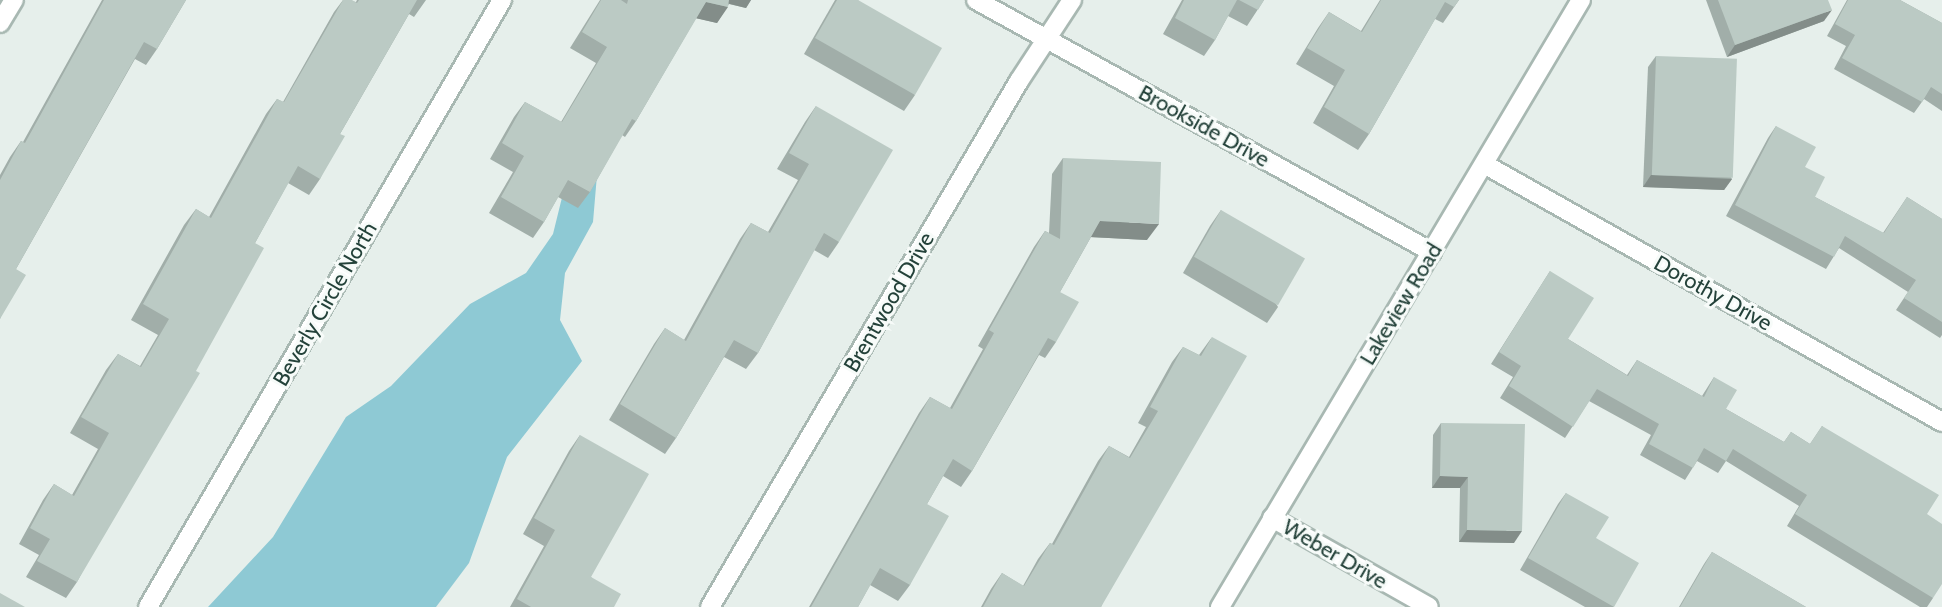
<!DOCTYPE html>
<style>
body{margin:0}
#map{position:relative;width:1942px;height:607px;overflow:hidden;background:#e6efeb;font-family:Cabin,sans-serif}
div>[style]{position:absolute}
.water>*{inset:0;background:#8ec9d4}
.roads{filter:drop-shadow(2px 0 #a8b8b2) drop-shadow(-2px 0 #a8b8b2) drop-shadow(0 2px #a8b8b2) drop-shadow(0 -2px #a8b8b2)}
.street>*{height:18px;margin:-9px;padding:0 9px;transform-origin:9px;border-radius:9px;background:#fff}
.secondary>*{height:18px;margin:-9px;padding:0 9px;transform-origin:9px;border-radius:9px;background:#fff}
.wall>*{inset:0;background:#a1aea9}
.shaded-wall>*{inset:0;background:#838d89}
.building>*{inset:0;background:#bbcac4;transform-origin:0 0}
span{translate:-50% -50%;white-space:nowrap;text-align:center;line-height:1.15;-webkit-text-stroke:6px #f7fbf9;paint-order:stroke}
.street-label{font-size:22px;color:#24423a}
</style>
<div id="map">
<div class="water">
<i style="clip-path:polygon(570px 165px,597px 175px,593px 222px,565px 273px,560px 320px,582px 361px,507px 457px,469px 563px,436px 607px,208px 607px,273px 537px,346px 417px,391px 386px,470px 304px,526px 273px,553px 234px)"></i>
</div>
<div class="roads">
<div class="street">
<i style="left:976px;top:0;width:521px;rotate:28.93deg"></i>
<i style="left:0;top:23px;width:27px;rotate:-59deg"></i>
<i style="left:1484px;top:164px;width:526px;rotate:29.39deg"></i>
<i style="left:1272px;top:518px;width:180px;rotate:29.5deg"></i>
<i style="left:148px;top:607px;width:703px;rotate:-59.75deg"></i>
<i style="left:710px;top:607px;width:610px;rotate:-59.57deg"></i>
<i style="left:1019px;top:81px;width:97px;rotate:-56.8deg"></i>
</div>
<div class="secondary">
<i style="left:1220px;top:607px;width:706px;rotate:-59.26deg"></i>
</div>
</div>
<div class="wall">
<i style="clip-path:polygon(102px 0,186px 0,157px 49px,146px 65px,135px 59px,16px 269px,0 319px,0 175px,10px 157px,21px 141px,23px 142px)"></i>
<i style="clip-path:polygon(343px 0,356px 2px,357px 0,426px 0,414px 17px,409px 14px,340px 134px,320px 179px,309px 195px,288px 183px,255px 243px,77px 582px,66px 598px,26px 577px,39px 555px,19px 544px,43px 500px,54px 484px,72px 495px,98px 449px,70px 433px,106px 370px,118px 354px,140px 366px,158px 335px,131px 320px,184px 225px,196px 209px,209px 217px,266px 114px,277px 99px,283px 102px,334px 12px)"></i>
<i style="clip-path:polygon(600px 0,751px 0,746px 8px,729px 4px,717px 23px,696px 18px,636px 121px,625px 137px,622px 135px,590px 192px,578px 208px,558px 197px,544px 222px,533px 238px,489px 213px,513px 172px,490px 159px,514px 117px,525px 102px,561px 122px,596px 63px,570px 48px)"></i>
<i style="clip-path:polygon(835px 0,858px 0,915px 95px,904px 111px,804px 54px)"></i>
<i style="clip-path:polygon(1182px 0,1264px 0,1247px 26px,1228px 16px,1215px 40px,1204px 56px,1163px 34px)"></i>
<i style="clip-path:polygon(1380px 0,1459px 0,1443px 23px,1435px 19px,1369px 134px,1358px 150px,1313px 123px,1334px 86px,1296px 64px,1318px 28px,1329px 12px,1361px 31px)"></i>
<i style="clip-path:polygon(1706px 0,1828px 0,1824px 21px,1727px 57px)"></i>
<i style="clip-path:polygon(1847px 0,1900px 0,1942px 23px,1942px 111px,1924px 99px,1914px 113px,1834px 69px,1846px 46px,1827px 36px)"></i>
<i style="clip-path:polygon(1656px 56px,1732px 179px,1724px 190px,1643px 187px,1648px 67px)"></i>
<i style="clip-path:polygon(816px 106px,839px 242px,828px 258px,814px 250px,758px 353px,746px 369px,724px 357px,676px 438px,665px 454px,609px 420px,654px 344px,665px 328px,684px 340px,740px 239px,751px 223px,768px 232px,798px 180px,777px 169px,805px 122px)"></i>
<i style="clip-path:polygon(1776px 126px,1805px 167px,1815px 197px,1883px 233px,1907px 197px,1942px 219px,1942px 335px,1940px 338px,1896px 310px,1908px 292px,1839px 248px,1826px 269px,1726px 216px,1768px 138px)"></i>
<i style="clip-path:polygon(1063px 158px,1147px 240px,1091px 237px,1060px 292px,1056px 342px,1045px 358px,1039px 355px,972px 471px,961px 487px,943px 476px,927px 504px,910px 585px,898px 601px,870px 585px,858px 607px,809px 607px,919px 413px,930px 397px,950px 408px,983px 349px,978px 346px,1034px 247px,1045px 231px,1049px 233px,1052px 174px)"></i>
<i style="clip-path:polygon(1221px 210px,1278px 307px,1267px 323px,1183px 273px,1210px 226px)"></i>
<i style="clip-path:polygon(1550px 271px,1568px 339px,1627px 375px,1637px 360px,1702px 396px,1714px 377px,1726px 409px,1784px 442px,1791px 432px,1810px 444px,1822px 426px,1927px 514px,1933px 598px,1927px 607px,1920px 607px,1787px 526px,1799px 506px,1726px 461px,1718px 473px,1697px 461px,1685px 480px,1640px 455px,1651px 435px,1589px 401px,1565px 438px,1500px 398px,1513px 377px,1491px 364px)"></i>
<i style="clip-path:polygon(1212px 337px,1101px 607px,981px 607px,991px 589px,1002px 573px,1023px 586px,1038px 559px,1050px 543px,1052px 544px,1098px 461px,1109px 446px,1129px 457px,1146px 427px,1138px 423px,1172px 362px,1183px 347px,1199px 355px)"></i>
<i style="clip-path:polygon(1441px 423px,1514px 543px,1459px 542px,1460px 488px,1432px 488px,1433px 435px)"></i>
<i style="clip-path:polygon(580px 435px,591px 577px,614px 607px,510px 607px,544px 546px,523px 534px,569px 451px)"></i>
<i style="clip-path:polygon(1566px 493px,1614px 607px,1585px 607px,1520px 570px,1558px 504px)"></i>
<i style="clip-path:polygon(1712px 552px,1806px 607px,1679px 607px,1704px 564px)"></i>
</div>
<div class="shaded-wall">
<i style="clip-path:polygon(723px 0,751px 0,746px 8px,722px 2px)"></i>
<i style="clip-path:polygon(706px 2px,728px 7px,717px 23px,695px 18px)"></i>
<i style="clip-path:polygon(1832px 10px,1824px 21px,1727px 57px,1735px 45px)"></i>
<i style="clip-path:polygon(1651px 175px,1732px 179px,1724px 190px,1643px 187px)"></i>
<i style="clip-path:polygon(1100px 221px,1159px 224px,1147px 240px,1089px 237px)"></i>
<i style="clip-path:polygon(1440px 476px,1468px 477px,1460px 488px,1432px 488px)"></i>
<i style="clip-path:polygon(1467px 530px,1522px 531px,1514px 543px,1459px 542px)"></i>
</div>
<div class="building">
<i style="clip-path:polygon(104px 0,186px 0,157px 49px,144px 42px,16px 269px,26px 275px,0 319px,0 180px,21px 141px,25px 143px)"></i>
<i style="clip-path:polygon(343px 0,352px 0,357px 3px,359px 0,417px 0,340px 134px,345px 136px,320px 179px,298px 166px,255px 243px,264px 248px,196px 371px,200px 373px,77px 582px,37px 561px,50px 539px,30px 528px,54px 484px,74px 496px,109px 433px,81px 417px,118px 354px,141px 367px,169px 319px,143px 304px,196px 209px,211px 218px,277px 99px,284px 102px)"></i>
<i style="clip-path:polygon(601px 0,621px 0,627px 4px,628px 0,729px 0,728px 7px,706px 2px,636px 121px,632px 119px,590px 192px,568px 180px,544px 222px,501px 197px,524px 156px,502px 143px,525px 102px,562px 122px,607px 47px,582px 32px)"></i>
<i style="clip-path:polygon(837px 0,858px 0,942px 48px,915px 95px,815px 38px)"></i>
<i style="clip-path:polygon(1184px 0,1237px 0,1215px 40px,1175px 18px)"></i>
<i style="clip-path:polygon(1239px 0,1264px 0,1258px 10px)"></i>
<i style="clip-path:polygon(1381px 0,1459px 0,1454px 7px,1445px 2px,1369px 134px,1324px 107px,1345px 70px,1307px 48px,1329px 12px,1362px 32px)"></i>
<i style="clip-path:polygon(1718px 0,1828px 0,1832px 10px,1735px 45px)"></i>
<i style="clip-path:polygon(1848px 0,1900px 0,1942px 23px,1942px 94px,1931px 87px,1922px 102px,1842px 58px,1855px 35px,1835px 24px)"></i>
<i style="left:1656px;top:56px;width:81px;height:119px;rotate:2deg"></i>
<i style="clip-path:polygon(816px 106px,893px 150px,839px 242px,824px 233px,758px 353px,734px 340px,676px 438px,620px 404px,665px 328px,686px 341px,751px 223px,770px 233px,809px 164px,789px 153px)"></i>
<i style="clip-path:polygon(1776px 126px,1816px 147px,1805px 167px,1825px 177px,1815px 197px,1884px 233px,1907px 197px,1942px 219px,1942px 322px,1904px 298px,1916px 280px,1845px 236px,1834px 257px,1735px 205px)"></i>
<i style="clip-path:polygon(1063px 158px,1161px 162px,1159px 224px,1100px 221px,1060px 292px,1079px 302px,1056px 342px,1048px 338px,972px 471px,953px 459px,927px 504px,949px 516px,910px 585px,880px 568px,858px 607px,811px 607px,930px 397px,952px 409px,994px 333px,989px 330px,1045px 231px,1060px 239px)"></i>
<i style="left:1221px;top:210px;width:97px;height:54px;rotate:30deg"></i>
<i style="clip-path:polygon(1550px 271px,1594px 298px,1568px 339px,1628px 376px,1637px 360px,1704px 397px,1714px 377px,1737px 390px,1726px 409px,1784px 442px,1791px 432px,1810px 444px,1822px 426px,1939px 495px,1927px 514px,1942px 524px,1942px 584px,1933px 598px,1795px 514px,1807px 495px,1733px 449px,1726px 461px,1704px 448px,1693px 468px,1649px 444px,1659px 424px,1597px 389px,1573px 427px,1509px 386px,1521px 366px,1499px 352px)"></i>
<i style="clip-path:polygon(1212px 337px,1247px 356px,1101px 607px,983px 607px,1002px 573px,1024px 586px,1050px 543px,1054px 545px,1109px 446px,1130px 458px,1158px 411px,1150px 407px,1183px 347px,1201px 356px)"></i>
<i style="clip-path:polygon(1441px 423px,1525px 424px,1522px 531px,1467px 530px,1468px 477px,1440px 476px)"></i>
<i style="clip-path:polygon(580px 435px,649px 474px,591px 577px,621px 594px,614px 607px,531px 607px,517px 599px,555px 530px,534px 518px)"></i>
<i style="clip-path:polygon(1566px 493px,1609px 517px,1596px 538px,1639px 563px,1614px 607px,1528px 558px)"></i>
<i style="clip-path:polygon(1712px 552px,1806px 607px,1680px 607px)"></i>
<i style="clip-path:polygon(0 593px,25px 607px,0 607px)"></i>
</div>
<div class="street-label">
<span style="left:1204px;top:126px;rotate:29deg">Brookside Drive</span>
<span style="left:1713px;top:293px;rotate:29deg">Dorothy Drive</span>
<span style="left:889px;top:302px;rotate:-60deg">Brentwood Drive</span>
<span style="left:325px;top:304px;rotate:-60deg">Beverly Circle North</span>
<span style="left:1401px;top:304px;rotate:-59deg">Lakeview Road</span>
<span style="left:1335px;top:554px;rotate:30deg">Weber Drive</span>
</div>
</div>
